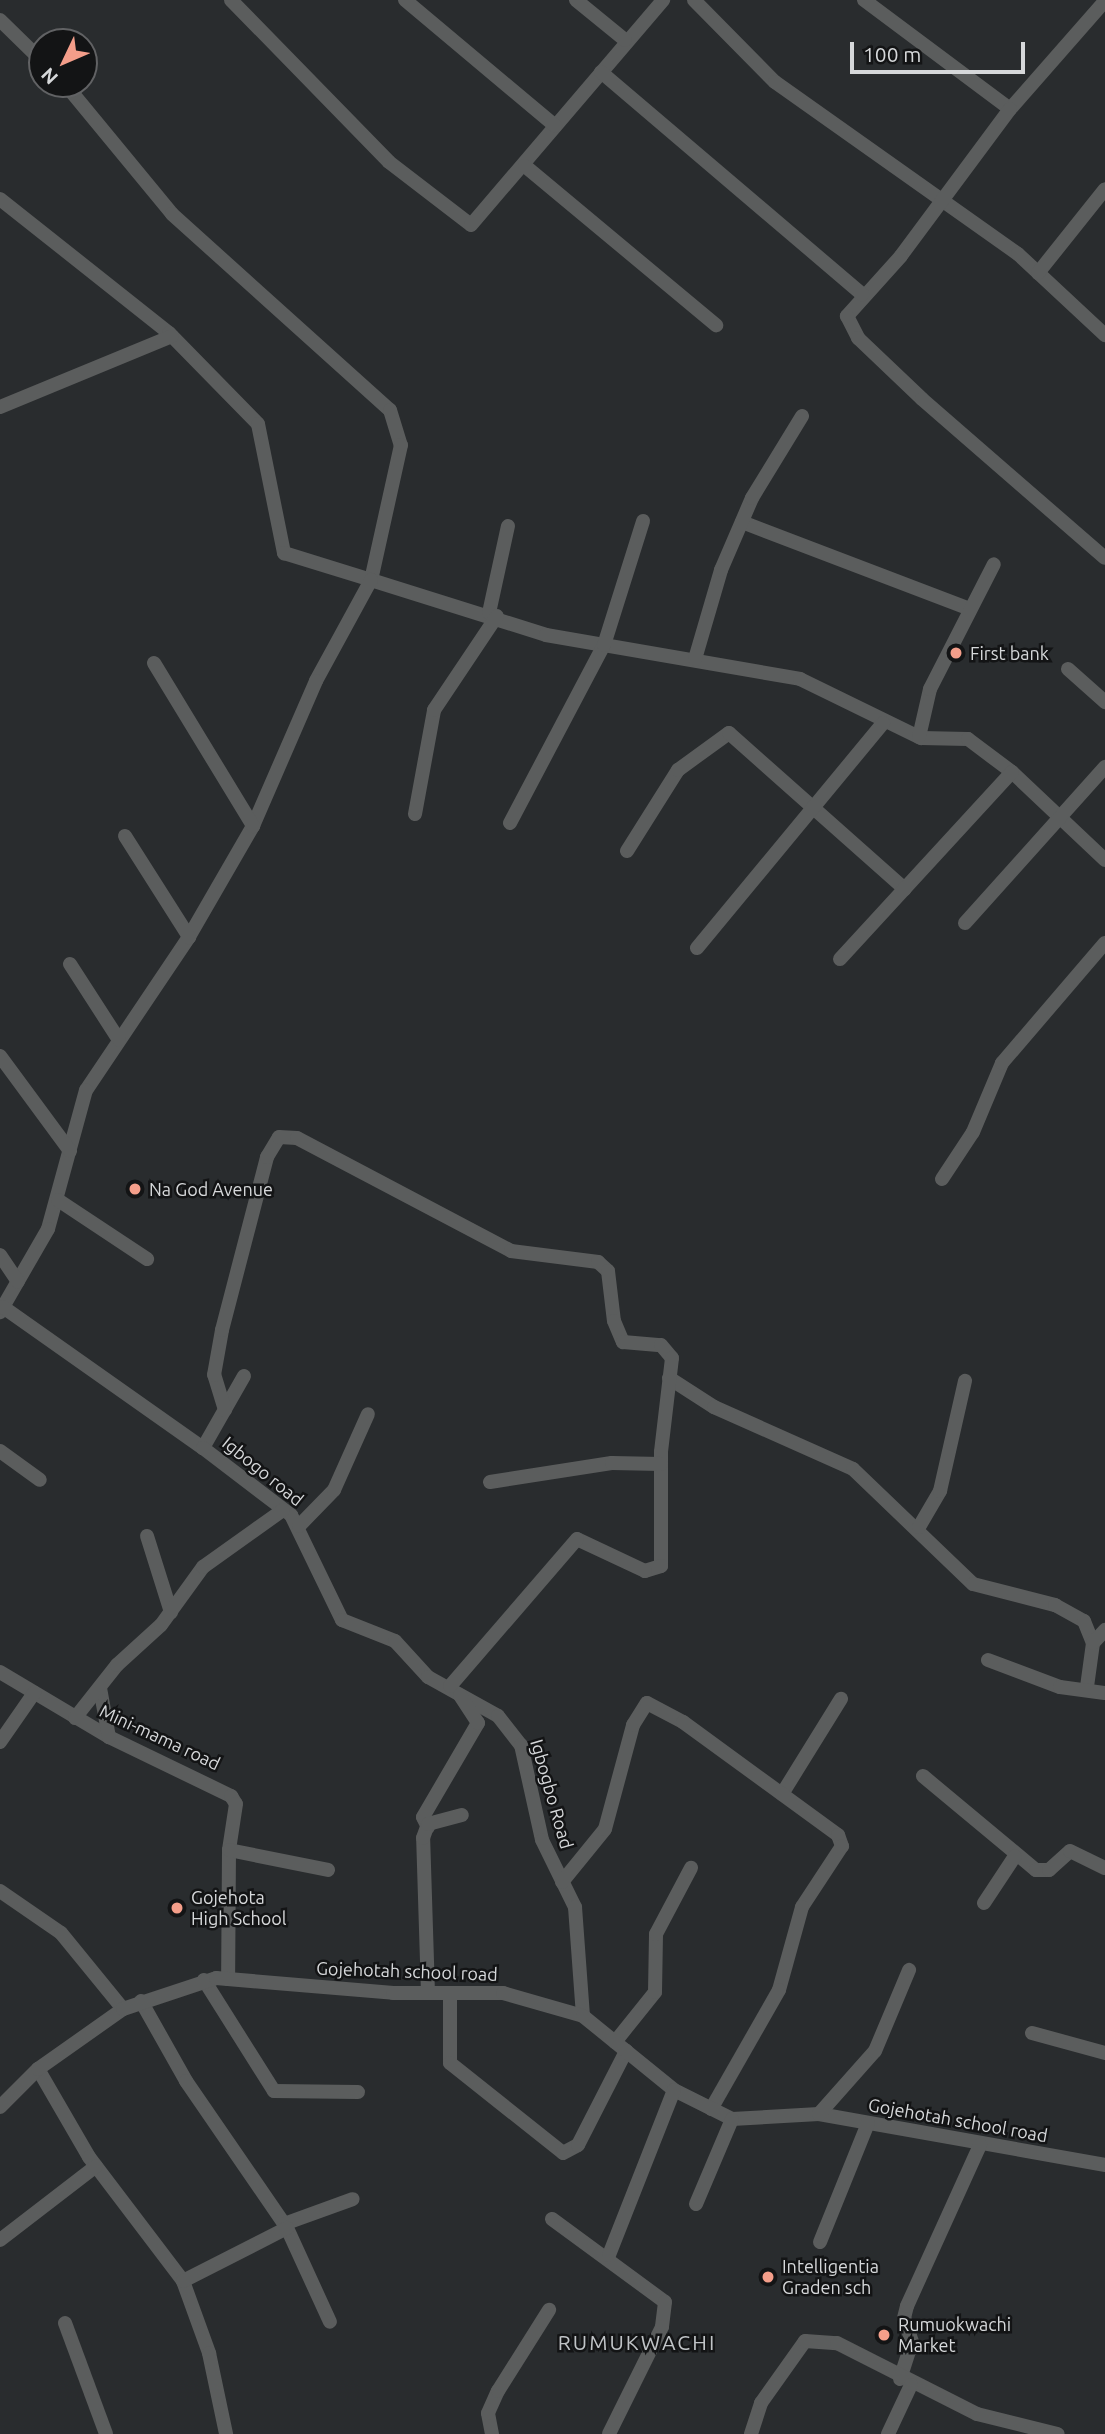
<!DOCTYPE html>
<style>
body{margin:0}
#map{position:relative;width:1105px;height:2434px;overflow:hidden;background:#292c2e;font-family:Ubuntu,sans-serif}
div>[style]{position:absolute}
.street>*{height:14px;margin:-7px;padding:0 7px;transform-origin:7px;border-radius:7px;background:#5b5d5d}
.dots>*{width:19px;height:19px;translate:-50% -50%;box-sizing:border-box;border:4px solid #131415;border-radius:50%}
span{translate:-50% -50%;white-space:nowrap;text-align:center;line-height:1.15;-webkit-text-stroke:5px #131415;paint-order:stroke}
.poi-label{font-size:18px;color:#d6d8da}
.left{translate:0 -50%;text-align:left}
.street-label{font-size:18px;color:#d6d8da}
.quarter-label{font-size:21px;color:#c0c4c7;letter-spacing:2px}
.north{position:absolute;left:28px;top:28px;width:70px;height:70px;box-sizing:border-box;background:#131415;border:2px solid #616264;border-radius:50%;rotate:226deg;font-size:19px;font-weight:700;line-height:28px;text-align:center;color:#d6d8da}
.north::after{content:'';display:block;margin:auto;width:24px;height:32px;background:#f49e8a;clip-path:polygon(50% 0,100% 100%,50% 72%,0 100%)}
.scale{position:absolute;left:850px;top:42px;width:175px;height:32px;box-sizing:border-box;border:4px solid #d6d8da;border-top:0;padding-left:9px;font-size:21px;line-height:24px;white-space:nowrap;color:#d6d8da;-webkit-text-stroke:5px #131415;paint-order:stroke}
</style>
<div id="map">
<div class="street">
<i style="left:231px;top:0;width:226px;rotate:45.7deg"></i>
<i style="left:389px;top:162px;width:103px;rotate:37.5deg"></i>
<i style="left:471px;top:225px;width:296px;rotate:-49.5deg"></i>
<i style="left:405px;top:0;width:196px;rotate:40deg"></i>
<i style="left:576px;top:0;width:63px;rotate:39.2deg"></i>
<i style="left:694px;top:0;width:115px;rotate:45.4deg"></i>
<i style="left:775px;top:82px;width:298px;rotate:35.3deg"></i>
<i style="left:1018px;top:254px;width:119px;rotate:43deg"></i>
<i style="left:864px;top:0;width:182px;rotate:36.7deg"></i>
<i style="left:1105px;top:1px;width:144px;rotate:131.3deg"></i>
<i style="left:1010px;top:109px;width:183px;rotate:126.6deg"></i>
<i style="left:901px;top:256px;width:81px;rotate:132deg"></i>
<i style="left:847px;top:316px;width:25px;rotate:63deg"></i>
<i style="left:858px;top:338px;width:88px;rotate:43.6deg"></i>
<i style="left:922px;top:399px;width:242px;rotate:41deg"></i>
<i style="left:0;top:20px;width:59px;rotate:44.3deg"></i>
<i style="left:601px;top:72px;width:343px;rotate:40.4deg"></i>
<i style="left:65px;top:84px;width:168px;rotate:50.5deg"></i>
<i style="left:172px;top:214px;width:293px;rotate:42deg"></i>
<i style="left:390px;top:410px;width:37px;rotate:73deg"></i>
<i style="left:401px;top:445px;width:138px;rotate:102.5deg"></i>
<i style="left:371px;top:580px;width:183px;rotate:17.4deg"></i>
<i style="left:546px;top:635px;width:258px;rotate:9.8deg"></i>
<i style="left:800px;top:679px;width:135px;rotate:26deg"></i>
<i style="left:921px;top:738px;width:47px;rotate:1.2deg"></i>
<i style="left:968px;top:739px;width:55px;rotate:36.9deg"></i>
<i style="left:1012px;top:772px;width:128px;rotate:43.4deg"></i>
<i style="left:525px;top:166px;width:249px;rotate:39.8deg"></i>
<i style="left:0;top:199px;width:216px;rotate:38.4deg"></i>
<i style="left:169px;top:333px;width:127px;rotate:45.6deg"></i>
<i style="left:258px;top:424px;width:132px;rotate:78.6deg"></i>
<i style="left:284px;top:553px;width:91px;rotate:17.2deg"></i>
<i style="left:371px;top:580px;width:115px;rotate:118.6deg"></i>
<i style="left:316px;top:681px;width:158px;rotate:113.5deg"></i>
<i style="left:253px;top:826px;width:128px;rotate:120deg"></i>
<i style="left:189px;top:937px;width:184px;rotate:123.9deg"></i>
<i style="left:86px;top:1090px;width:144px;rotate:105.3deg"></i>
<i style="left:48px;top:1229px;width:96px;rotate:120deg"></i>
<i style="left:1038px;top:273px;width:107px;rotate:-51.4deg"></i>
<i style="left:0;top:407px;width:186px;rotate:-22.4deg"></i>
<i style="left:742px;top:522px;width:244px;rotate:20.9deg"></i>
<i style="left:489px;top:613px;width:89px;rotate:-77.7deg"></i>
<i style="left:695px;top:659px;width:93px;rotate:-73.7deg"></i>
<i style="left:721px;top:570px;width:78px;rotate:-66.7deg"></i>
<i style="left:752px;top:498px;width:96px;rotate:-58.6deg"></i>
<i style="left:154px;top:663px;width:191px;rotate:58.7deg"></i>
<i style="left:1068px;top:669px;width:50px;rotate:41.7deg"></i>
<i style="left:919px;top:737px;width:49px;rotate:-77.1deg"></i>
<i style="left:930px;top:689px;width:140px;rotate:-62.9deg"></i>
<i style="left:415px;top:814px;width:106px;rotate:-79.6deg"></i>
<i style="left:434px;top:710px;width:113px;rotate:-56.2deg"></i>
<i style="left:510px;top:823px;width:201px;rotate:-62.2deg"></i>
<i style="left:604px;top:645px;width:130px;rotate:-72.5deg"></i>
<i style="left:125px;top:836px;width:120px;rotate:57.6deg"></i>
<i style="left:627px;top:851px;width:96px;rotate:-57.8deg"></i>
<i style="left:678px;top:770px;width:63px;rotate:-36deg"></i>
<i style="left:729px;top:733px;width:235px;rotate:41.6deg"></i>
<i style="left:965px;top:923px;width:210px;rotate:-48.1deg"></i>
<i style="left:697px;top:948px;width:292px;rotate:-50.4deg"></i>
<i style="left:840px;top:959px;width:254px;rotate:-47.4deg"></i>
<i style="left:70px;top:964px;width:90px;rotate:57.2deg"></i>
<i style="left:0;top:1056px;width:118px;rotate:53.6deg"></i>
<i style="left:942px;top:1179px;width:56px;rotate:-56.6deg"></i>
<i style="left:973px;top:1132px;width:75px;rotate:-67.2deg"></i>
<i style="left:1002px;top:1063px;width:158px;rotate:-49.4deg"></i>
<i style="left:58px;top:1200px;width:107px;rotate:33.5deg"></i>
<i style="left:0;top:1255px;width:32px;rotate:56deg"></i>
<i style="left:3px;top:1307px;width:245px;rotate:35.2deg"></i>
<i style="left:244px;top:1376px;width:83px;rotate:119.7deg"></i>
<i style="left:203px;top:1448px;width:111px;rotate:37.3deg"></i>
<i style="left:291px;top:1515px;width:117px;rotate:64.1deg"></i>
<i style="left:342px;top:1620px;width:57px;rotate:21.6deg"></i>
<i style="left:395px;top:1641px;width:49px;rotate:47.5deg"></i>
<i style="left:428px;top:1677px;width:80px;rotate:29.1deg"></i>
<i style="left:498px;top:1716px;width:37px;rotate:52deg"></i>
<i style="left:521px;top:1745px;width:97px;rotate:77.5deg"></i>
<i style="left:542px;top:1840px;width:75px;rotate:63.8deg"></i>
<i style="left:575px;top:1907px;width:109px;rotate:85.8deg"></i>
<i style="left:669px;top:1378px;width:54px;rotate:32.8deg"></i>
<i style="left:714px;top:1407px;width:152px;rotate:24deg"></i>
<i style="left:853px;top:1469px;width:166px;rotate:43.8deg"></i>
<i style="left:973px;top:1584px;width:85px;rotate:14.4deg"></i>
<i style="left:1055px;top:1605px;width:33px;rotate:29deg"></i>
<i style="left:1084px;top:1621px;width:24px;rotate:68deg"></i>
<i style="left:1093px;top:1643px;width:44px;rotate:97.8deg"></i>
<i style="left:225px;top:1410px;width:37px;rotate:-107deg"></i>
<i style="left:214px;top:1375px;width:46px;rotate:-79.9deg"></i>
<i style="left:222px;top:1330px;width:179px;rotate:-75.4deg"></i>
<i style="left:267px;top:1157px;width:23px;rotate:-59deg"></i>
<i style="left:279px;top:1137px;width:18px;rotate:3deg"></i>
<i style="left:297px;top:1138px;width:242px;rotate:27.8deg"></i>
<i style="left:511px;top:1251px;width:88px;rotate:7.2deg"></i>
<i style="left:598px;top:1262px;width:13px;rotate:42deg"></i>
<i style="left:608px;top:1271px;width:50px;rotate:83.2deg"></i>
<i style="left:614px;top:1321px;width:23px;rotate:67deg"></i>
<i style="left:623px;top:1342px;width:38px;rotate:5deg"></i>
<i style="left:661px;top:1345px;width:17px;rotate:50deg"></i>
<i style="left:672px;top:1358px;width:95px;rotate:96.7deg"></i>
<i style="left:661px;top:1452px;width:114px;rotate:90deg"></i>
<i style="left:661px;top:1566px;width:17px;rotate:163deg"></i>
<i style="left:645px;top:1571px;width:75px;rotate:-154.8deg"></i>
<i style="left:577px;top:1539px;width:194px;rotate:130.8deg"></i>
<i style="left:0;top:1451px;width:49px;rotate:35.9deg"></i>
<i style="left:490px;top:1482px;width:123px;rotate:-8.9deg"></i>
<i style="left:612px;top:1463px;width:49px;rotate:1.2deg"></i>
<i style="left:299px;top:1526px;width:50px;rotate:-45.8deg"></i>
<i style="left:334px;top:1490px;width:83px;rotate:-65.9deg"></i>
<i style="left:919px;top:1527px;width:42px;rotate:-59.7deg"></i>
<i style="left:940px;top:1491px;width:113px;rotate:-77.2deg"></i>
<i style="left:147px;top:1536px;width:80px;rotate:72.5deg"></i>
<i style="left:1093px;top:1643px;width:18px;rotate:-47deg"></i>
<i style="left:988px;top:1660px;width:77px;rotate:20.6deg"></i>
<i style="left:1060px;top:1687px;width:45px;rotate:7.6deg"></i>
<i style="left:0;top:1672px;width:127px;rotate:30.8deg"></i>
<i style="left:109px;top:1737px;width:136px;rotate:25.8deg"></i>
<i style="left:231px;top:1796px;width:9px;rotate:58deg"></i>
<i style="left:236px;top:1804px;width:47px;rotate:98.7deg"></i>
<i style="left:229px;top:1850px;width:129px;rotate:90.4deg"></i>
<i style="left:100px;top:1688px;width:50px;rotate:79.6deg"></i>
<i style="left:75px;top:1718px;width:68px;rotate:-51.6deg"></i>
<i style="left:117px;top:1665px;width:59px;rotate:-42.3deg"></i>
<i style="left:161px;top:1625px;width:72px;rotate:-54.1deg"></i>
<i style="left:203px;top:1567px;width:98px;rotate:-35.5deg"></i>
<i style="left:0;top:1742px;width:60px;rotate:-55.2deg"></i>
<i style="left:923px;top:1776px;width:147px;rotate:39.8deg"></i>
<i style="left:1036px;top:1870px;width:13px"></i>
<i style="left:1049px;top:1870px;width:28px;rotate:-42deg"></i>
<i style="left:1070px;top:1851px;width:39px;rotate:26deg"></i>
<i style="left:782px;top:1794px;width:112px;rotate:-58.2deg"></i>
<i style="left:428px;top:1827px;width:11px;rotate:-117deg"></i>
<i style="left:423px;top:1817px;width:109px;rotate:-59.7deg"></i>
<i style="left:478px;top:1723px;width:33px;rotate:-123deg"></i>
<i style="left:229px;top:1850px;width:101px;rotate:11.4deg"></i>
<i style="left:562px;top:1882px;width:68px;rotate:-50.9deg"></i>
<i style="left:605px;top:1829px;width:108px;rotate:-74.9deg"></i>
<i style="left:633px;top:1725px;width:26px;rotate:-58deg"></i>
<i style="left:647px;top:1703px;width:41px;rotate:27.8deg"></i>
<i style="left:683px;top:1722px;width:192px;rotate:36.1deg"></i>
<i style="left:838px;top:1835px;width:12px;rotate:70deg"></i>
<i style="left:842px;top:1846px;width:73px;rotate:123.3deg"></i>
<i style="left:802px;top:1907px;width:86px;rotate:105.5deg"></i>
<i style="left:779px;top:1990px;width:137px;rotate:119.7deg"></i>
<i style="left:0;top:1891px;width:74px;rotate:34.5deg"></i>
<i style="left:61px;top:1933px;width:98px;rotate:50.8deg"></i>
<i style="left:984px;top:1903px;width:56px;rotate:-56.6deg"></i>
<i style="left:204px;top:1980px;width:131px;rotate:57.8deg"></i>
<i style="left:274px;top:2091px;width:84px;rotate:0.7deg"></i>
<i style="left:428px;top:1993px;width:155px;rotate:-91.8deg"></i>
<i style="left:423px;top:1838px;width:15px;rotate:-70deg"></i>
<i style="left:428px;top:1824px;width:35px;rotate:-15deg"></i>
<i style="left:450px;top:1993px;width:70px;rotate:90deg"></i>
<i style="left:450px;top:2063px;width:144px;rotate:38.5deg"></i>
<i style="left:563px;top:2153px;width:17px;rotate:-28deg"></i>
<i style="left:578px;top:2145px;width:106px;rotate:-62.9deg"></i>
<i style="left:141px;top:2001px;width:92px;rotate:60.6deg"></i>
<i style="left:186px;top:2081px;width:178px;rotate:55.5deg"></i>
<i style="left:287px;top:2228px;width:103px;rotate:65.4deg"></i>
<i style="left:1032px;top:2033px;width:76px;rotate:15.3deg"></i>
<i style="left:615px;top:2042px;width:64px;rotate:-51.3deg"></i>
<i style="left:655px;top:1992px;width:58px;rotate:-89deg"></i>
<i style="left:656px;top:1934px;width:75px;rotate:-62.1deg"></i>
<i style="left:38px;top:2069px;width:102px;rotate:59.9deg"></i>
<i style="left:89px;top:2157px;width:156px;rotate:52.8deg"></i>
<i style="left:183px;top:2281px;width:77px;rotate:70.1deg"></i>
<i style="left:209px;top:2353px;width:83px;rotate:78.1deg"></i>
<i style="left:0;top:2107px;width:54px;rotate:-45deg"></i>
<i style="left:38px;top:2069px;width:104px;rotate:-35.2deg"></i>
<i style="left:123px;top:2009px;width:98px;rotate:-18.4deg"></i>
<i style="left:216px;top:1978px;width:178px;rotate:4.8deg"></i>
<i style="left:393px;top:1993px;width:110px"></i>
<i style="left:503px;top:1993px;width:83px;rotate:16deg"></i>
<i style="left:583px;top:2016px;width:117px;rotate:39.1deg"></i>
<i style="left:674px;top:2090px;width:65px;rotate:26.6deg"></i>
<i style="left:732px;top:2119px;width:87px;rotate:-3.3deg"></i>
<i style="left:819px;top:2114px;width:291px;rotate:10.1deg"></i>
<i style="left:819px;top:2114px;width:84px;rotate:-48.4deg"></i>
<i style="left:875px;top:2051px;width:88px;rotate:-67.2deg"></i>
<i style="left:696px;top:2204px;width:92px;rotate:-67deg"></i>
<i style="left:552px;top:2219px;width:140px;rotate:36.3deg"></i>
<i style="left:665px;top:2302px;width:25px;rotate:97deg"></i>
<i style="left:662px;top:2327px;width:119px;rotate:116.4deg"></i>
<i style="left:284px;top:2224px;width:73px;rotate:-19.9deg"></i>
<i style="left:0;top:2240px;width:121px;rotate:-37.6deg"></i>
<i style="left:820px;top:2242px;width:128px;rotate:-68deg"></i>
<i style="left:609px;top:2255px;width:177px;rotate:-68.5deg"></i>
<i style="left:183px;top:2281px;width:117px;rotate:-27deg"></i>
<i style="left:65px;top:2323px;width:118px;rotate:69.7deg"></i>
<i style="left:900px;top:2379px;width:39px;rotate:-72deg"></i>
<i style="left:912px;top:2342px;width:25px;rotate:-108deg"></i>
<i style="left:904px;top:2318px;width:12px;rotate:-76deg"></i>
<i style="left:907px;top:2306px;width:177px;rotate:-65.6deg"></i>
<i style="left:492px;top:2434px;width:21px;rotate:-101deg"></i>
<i style="left:488px;top:2413px;width:24px;rotate:-66deg"></i>
<i style="left:498px;top:2391px;width:96px;rotate:-57.8deg"></i>
<i style="left:751px;top:2434px;width:33px;rotate:-72deg"></i>
<i style="left:761px;top:2403px;width:76px;rotate:-54.6deg"></i>
<i style="left:805px;top:2341px;width:32px;rotate:4deg"></i>
<i style="left:837px;top:2343px;width:157px;rotate:26.9deg"></i>
<i style="left:977px;top:2414px;width:83px;rotate:13.9deg"></i>
<i style="left:888px;top:2434px;width:54px;rotate:-64.9deg"></i>
</div>
<div class="dots">
<i style="left:956px;top:653px;background:#f49e8a"></i>
<i style="left:135px;top:1189px;background:#f49e8a"></i>
<i style="left:177px;top:1908px;background:#f49e8a"></i>
<i style="left:768px;top:2277px;background:#f49e8a"></i>
<i style="left:884px;top:2335px;background:#f49e8a"></i>
</div>
<div class="poi-label">
<span class="left" style="left:970px;top:653px">First bank</span>
<span class="left" style="left:149px;top:1189px">Na God Avenue</span>
<span class="left" style="left:191px;top:1908px">Gojehota<br>High School</span>
<span class="left" style="left:782px;top:2277px">Intelligentia<br>Graden sch</span>
<span class="left" style="left:898px;top:2335px">Rumuokwachi<br>Market</span>
</div>
<div class="street-label">
<span style="left:263px;top:1471px;rotate:39deg">Igbogo road</span>
<span style="left:160px;top:1737px;rotate:25deg">Mini-mama road</span>
<span style="left:552px;top:1794px;rotate:74deg">Igbogbo Road</span>
<span style="left:407px;top:1971px;rotate:2deg">Gojehotah school road</span>
<span style="left:958px;top:2120px;rotate:10deg">Gojehotah school road</span>
</div>
<div class="quarter-label">
<span style="left:637px;top:2342px">RUMUKWACHI</span>
</div>
<div class="north">N</div>
<div class="scale">100 m</div>
</div>
